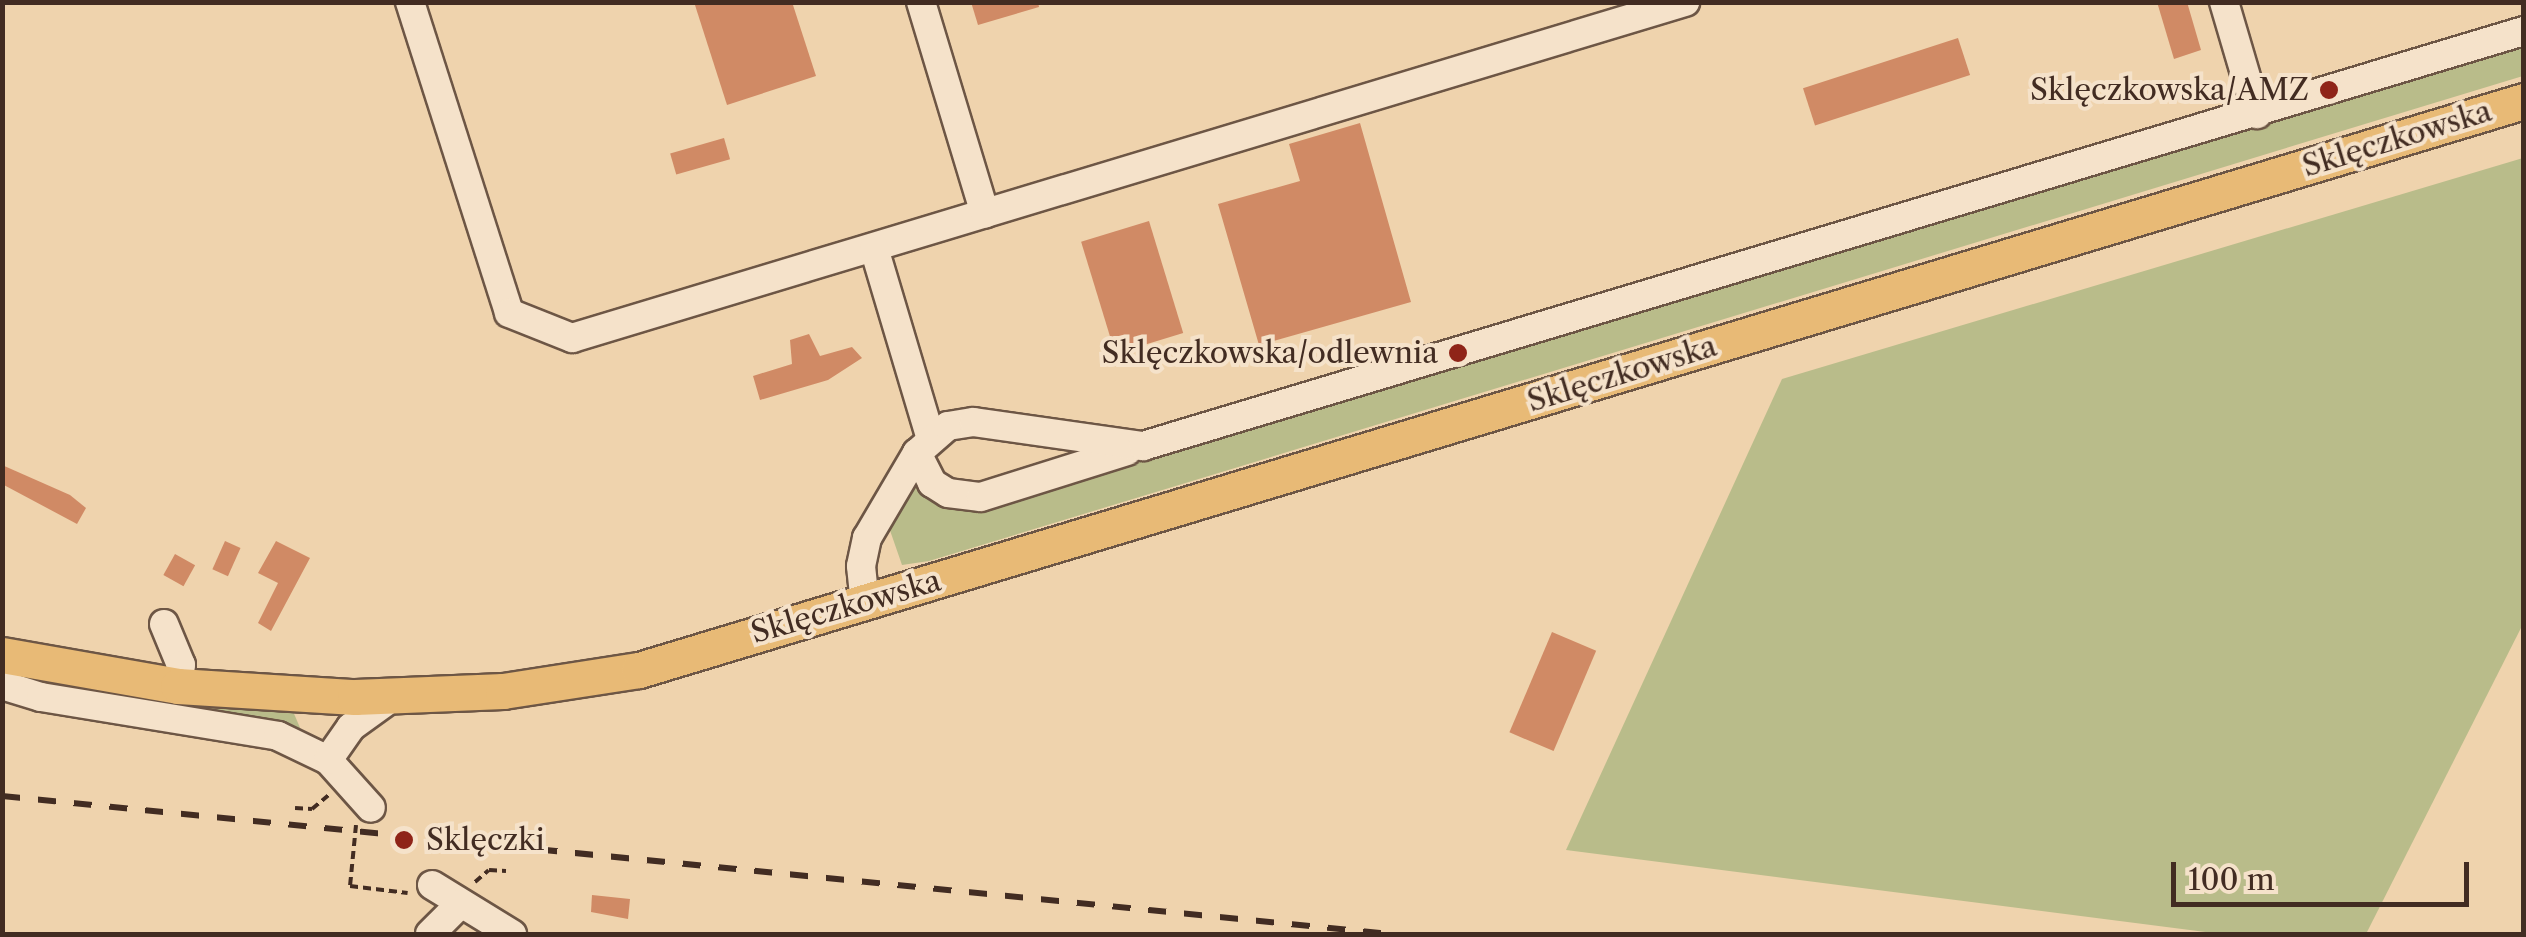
<!DOCTYPE html>
<meta charset="utf-8">
<style>
body{margin:0}
#map{position:relative;width:2526px;height:937px;overflow:hidden;background:#efd3ad;font-family:"Libre Caslon Text",serif}
div>[style]{position:absolute}
.green>*{inset:0;background:#b9bc8a}
.building>*{inset:0;background:#d08a65;transform-origin:0 0}
.path>*{height:4px;margin-top:-2px;transform-origin:0;background:repeating-linear-gradient(90deg,#422c22 0 8px,transparent 0 13px)}
.roads{filter:drop-shadow(2px 0 #6d5645) drop-shadow(-2px 0 #6d5645) drop-shadow(0 2px #6d5645) drop-shadow(0 -2px #6d5645)}
.minor>*{height:28px;margin:-14px;padding:0 14px;transform-origin:14px;border-radius:14px;background:#f5e2ca}
.major>*{height:35px;margin:-17.5px;padding:0 17.5px;transform-origin:17.5px;border-radius:17.5px;background:#e8ba76}
.rail>*{height:6px;margin-top:-3px;transform-origin:0;background:repeating-linear-gradient(90deg,#422c22 0 18px,transparent 0 36px)}
.dots>*{width:28px;height:28px;translate:-50% -50%;box-sizing:border-box;border:5px solid #f5e2ca;border-radius:50%}
span{translate:-50% -50%;white-space:nowrap;text-align:center;line-height:1.15;-webkit-text-stroke:8px #f5e2ca;paint-order:stroke}
.poi-label{font-size:30px;color:#422c22}
.right{translate:-100% -50%;text-align:right}
.left{translate:0 -50%;text-align:left}
.street-label{font-size:30px;color:#422c22}
.frame{position:absolute;inset:0;border:5px solid #422c22;pointer-events:none}
.scale{position:absolute;left:2171px;top:862px;width:298px;height:45px;box-sizing:border-box;border:5px solid #422c22;border-top:0;padding-left:12px;font-size:30px;line-height:35px;white-space:nowrap;color:#422c22;-webkit-text-stroke:8px #f5e2ca;paint-order:stroke}
</style>
<div id="map">
<div class="green">
<i style="clip-path:polygon(2523px 38px,2523px 76px,929px 561px,902px 565px,885px 516px,914px 474px,927px 492px,1116px 465px)"></i>
<i style="clip-path:polygon(2523px 158px,2523px 624px,2366px 934px,2221px 934px,1566px 850px,1782px 379px)"></i>
<i style="clip-path:polygon(2px 668px,292px 709px,301px 730px,39px 689px)"></i>
</div>
<div class="building">
<i style="clip-path:polygon(694px 2px,792px 2px,816px 76px,727px 105px)"></i>
<i style="clip-path:polygon(971px 2px,1038px 2px,1039px 7px,978px 25px)"></i>
<i style="clip-path:polygon(2157px 2px,2187px 2px,2201px 50px,2174px 59px)"></i>
<i style="left:1958px;top:38px;width:39px;height:163px;rotate:72deg"></i>
<i style="clip-path:polygon(1360px 123px,1411px 302px,1259px 345px,1218px 204px,1300px 181px,1289px 144px)"></i>
<i style="left:724px;top:138px;width:22px;height:56px;rotate:74deg"></i>
<i style="left:1149px;top:221px;width:117px;height:71px;rotate:73deg"></i>
<i style="clip-path:polygon(809px 334px,820px 356px,852px 347px,862px 358px,828px 380px,760px 400px,753px 376px,792px 364px,790px 340px)"></i>
<i style="clip-path:polygon(2px 465px,70px 495px,86px 508px,77px 524px,2px 484px)"></i>
<i style="left:225px;top:541px;width:17px;height:31px;rotate:24deg"></i>
<i style="clip-path:polygon(276px 541px,310px 558px,271px 631px,258px 623px,278px 583px,258px 573px)"></i>
<i style="left:175px;top:554px;width:23px;height:24px;rotate:29deg"></i>
<i style="left:1552px;top:632px;width:48px;height:109px;rotate:23deg"></i>
<i style="clip-path:polygon(592px 895px,630px 899px,628px 919px,591px 912px)"></i>
</div>
<div class="path">
<i style="left:295px;top:808px;width:17px;rotate:3deg"></i>
<i style="left:312px;top:809px;width:23px;rotate:-40deg"></i>
<i style="left:356px;top:825px;width:61px;rotate:95.6deg"></i>
<i style="left:350px;top:886px;width:58px;rotate:6.9deg"></i>
<i style="left:475px;top:882px;width:18px;rotate:-41deg"></i>
<i style="left:489px;top:870px;width:17px;rotate:3deg"></i>
</div>
<div class="roads">
<div class="minor">
<i style="left:410px;top:2px;width:326px;rotate:72.3deg"></i>
<i style="left:509px;top:313px;width:68px;rotate:21.6deg"></i>
<i style="left:572px;top:338px;width:1163px;rotate:-16.8deg"></i>
<i style="left:921px;top:2px;width:221px;rotate:73.2deg"></i>
<i style="left:2224px;top:2px;width:117px;rotate:73.6deg"></i>
<i style="left:874px;top:248px;width:196px;rotate:73.4deg"></i>
<i style="left:917px;top:453px;width:34px;rotate:63deg"></i>
<i style="left:932px;top:483px;width:19px;rotate:32deg"></i>
<i style="left:948px;top:493px;width:33px;rotate:7deg"></i>
<i style="left:981px;top:497px;width:153px;rotate:-17.5deg"></i>
<i style="left:865px;top:604px;width:38px;rotate:-96deg"></i>
<i style="left:861px;top:566px;width:29px;rotate:-78deg"></i>
<i style="left:867px;top:538px;width:99px;rotate:-59.5deg"></i>
<i style="left:917px;top:453px;width:41px;rotate:-41.1deg"></i>
<i style="left:948px;top:426px;width:26px;rotate:-9deg"></i>
<i style="left:974px;top:422px;width:171px;rotate:8.1deg"></i>
<i style="left:1143px;top:446px;width:1442px;rotate:-16.73deg"></i>
<i style="left:164px;top:624px;width:44px;rotate:67.5deg"></i>
<i style="left:181px;top:665px;width:21px;rotate:98deg"></i>
<i style="left:2px;top:685px;width:41px;rotate:17.1deg"></i>
<i style="left:41px;top:697px;width:240px;rotate:9.3deg"></i>
<i style="left:278px;top:736px;width:55px;rotate:25.6deg"></i>
<i style="left:328px;top:760px;width:64px;rotate:48.1deg"></i>
<i style="left:328px;top:760px;width:40px;rotate:-55.1deg"></i>
<i style="left:351px;top:727px;width:53px;rotate:-35.8deg"></i>
<i style="left:432px;top:885px;width:94px;rotate:31.5deg"></i>
<i style="left:430px;top:934px;width:42px;rotate:-45deg"></i>
</div>
<div class="major">
<i style="left:2px;top:655px;width:179px;rotate:10deg"></i>
<i style="left:178px;top:686px;width:177px;rotate:3.6deg"></i>
<i style="left:355px;top:697px;width:148px;rotate:-2.3deg"></i>
<i style="left:503px;top:691px;width:138px;rotate:-8.8deg"></i>
<i style="left:639px;top:670px;width:1969px;rotate:-16.8deg"></i>
</div>
</div>
<div class="rail">
<i style="left:2px;top:796px;width:1395px;rotate:5.68deg"></i>
</div>
<div class="dots">
<i style="left:2329px;top:90px;background:#8f2418"></i>
<i style="left:1458px;top:353px;background:#8f2418"></i>
<i style="left:404px;top:840px;background:#8f2418"></i>
</div>
<div class="poi-label">
<span class="right" style="left:2309px;top:90px">Sklęczkowska/AMZ</span>
<span class="right" style="left:1438px;top:353px">Sklęczkowska/odlewnia</span>
<span class="left" style="left:426px;top:840px">Sklęczki</span>
</div>
<div class="street-label">
<span style="left:2397px;top:139px;rotate:-17deg">Sklęczkowska</span>
<span style="left:1622px;top:374px;rotate:-17deg">Sklęczkowska</span>
<span style="left:846px;top:607px;rotate:-16deg">Sklęczkowska</span>
</div>
<div class="frame"></div>
<div class="scale">100 m</div>
</div>
